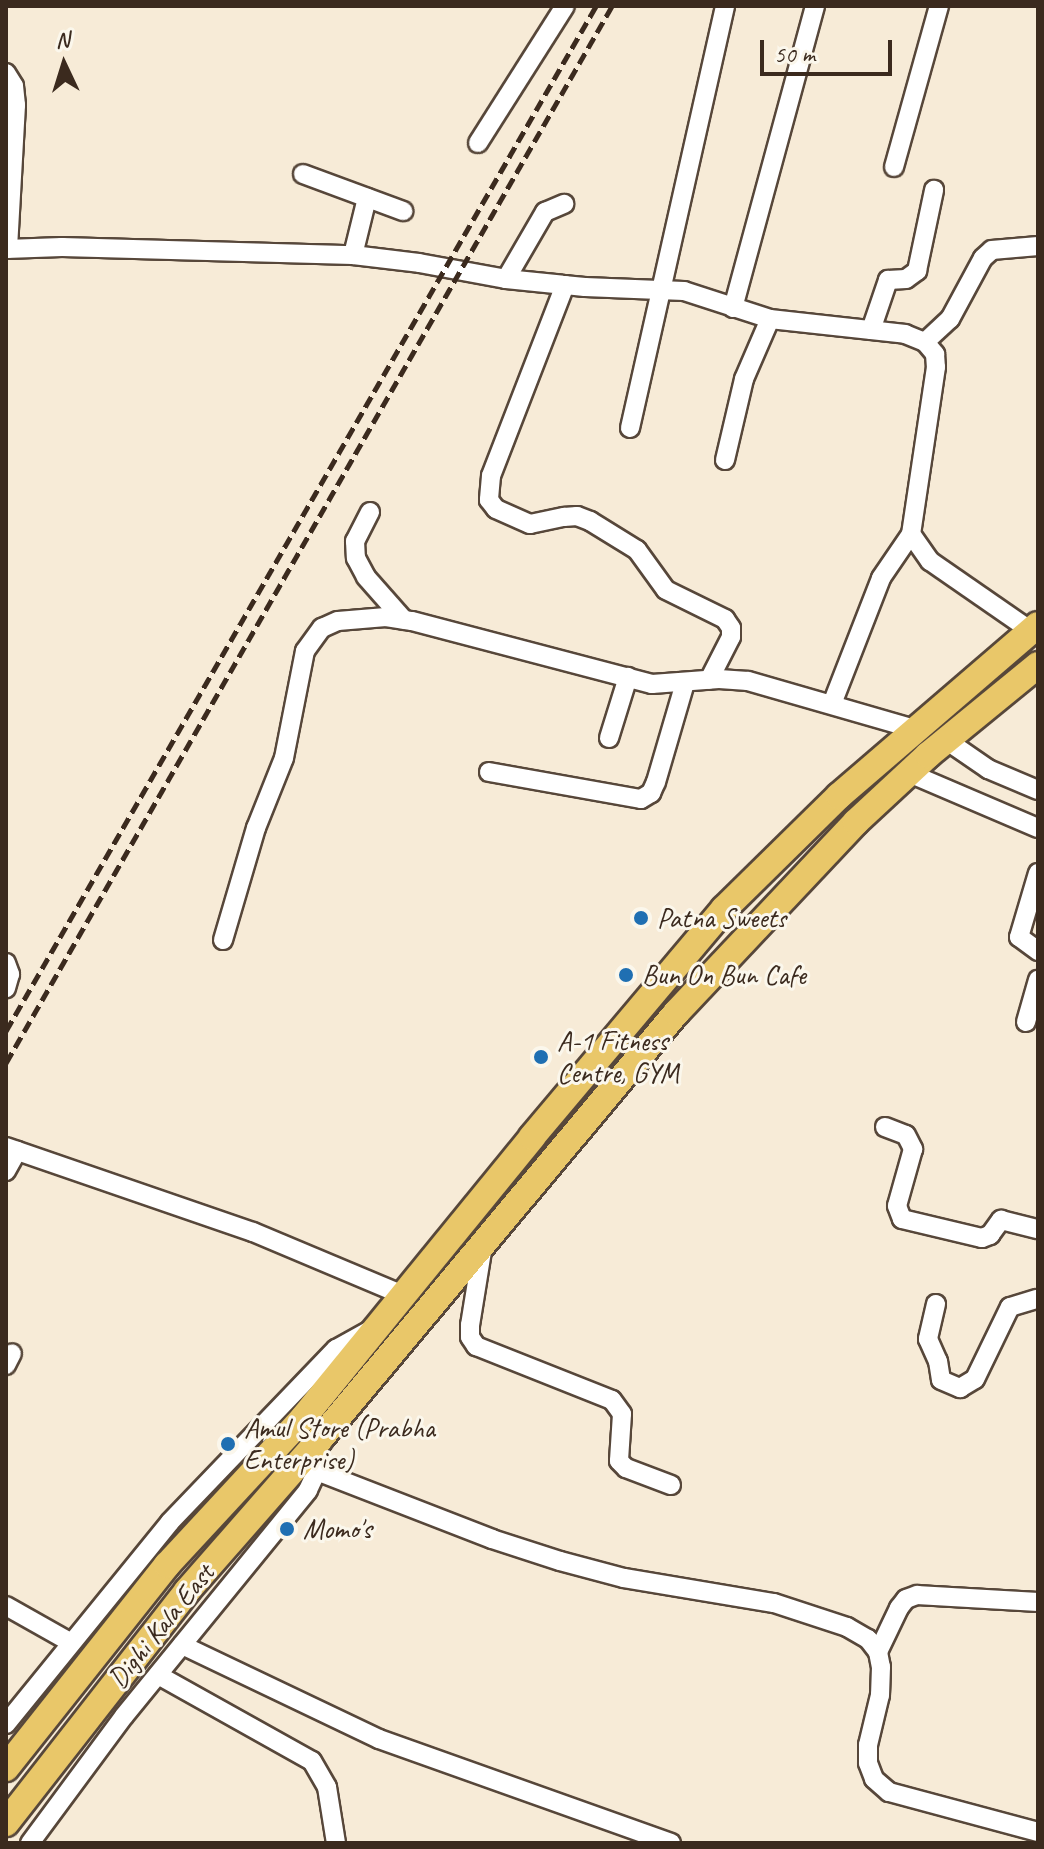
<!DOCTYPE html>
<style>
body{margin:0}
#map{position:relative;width:1044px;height:1849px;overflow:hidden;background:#f7ebd7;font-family:Caveat,sans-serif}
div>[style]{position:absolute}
.roads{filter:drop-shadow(2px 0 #57473a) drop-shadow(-2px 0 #57473a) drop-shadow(0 2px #57473a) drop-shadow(0 -2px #57473a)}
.minor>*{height:18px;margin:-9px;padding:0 9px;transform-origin:9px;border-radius:9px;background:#fff}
.highway>*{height:26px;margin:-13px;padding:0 13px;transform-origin:13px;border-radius:13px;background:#e9c769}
.rail>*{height:5px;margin-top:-2.5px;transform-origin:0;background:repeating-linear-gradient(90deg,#3b2a1e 0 12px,transparent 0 18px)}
.dots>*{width:22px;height:22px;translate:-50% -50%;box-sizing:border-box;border:4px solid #fbf7ec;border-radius:50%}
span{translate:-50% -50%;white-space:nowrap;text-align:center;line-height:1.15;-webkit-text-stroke:6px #fbf7ec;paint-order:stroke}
.poi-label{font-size:28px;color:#3b2a1e}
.left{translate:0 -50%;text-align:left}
.street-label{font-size:28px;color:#3b2a1e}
.frame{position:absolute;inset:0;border:8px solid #3b2a1e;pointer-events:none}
.north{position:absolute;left:24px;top:24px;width:80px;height:80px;-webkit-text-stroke:6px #fbf7ec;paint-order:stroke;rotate:356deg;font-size:22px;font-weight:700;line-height:32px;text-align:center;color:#3b2a1e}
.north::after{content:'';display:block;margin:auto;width:28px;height:36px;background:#3b2a1e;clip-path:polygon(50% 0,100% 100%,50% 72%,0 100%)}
.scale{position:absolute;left:760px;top:40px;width:132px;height:36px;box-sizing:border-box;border:4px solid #3b2a1e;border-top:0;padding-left:10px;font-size:24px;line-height:28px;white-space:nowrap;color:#3b2a1e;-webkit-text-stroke:6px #fbf7ec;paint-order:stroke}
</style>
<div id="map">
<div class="roads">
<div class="minor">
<i style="left:6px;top:73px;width:15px;rotate:58deg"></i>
<i style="left:14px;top:86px;width:19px;rotate:84deg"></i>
<i style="left:16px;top:105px;width:144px;rotate:93.2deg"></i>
<i style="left:478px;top:143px;width:162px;rotate:-57.6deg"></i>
<i style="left:894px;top:167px;width:167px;rotate:-74.4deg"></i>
<i style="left:303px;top:174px;width:107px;rotate:20.3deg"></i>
<i style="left:6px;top:249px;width:56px;rotate:-2deg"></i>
<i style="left:62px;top:247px;width:291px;rotate:1.6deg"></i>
<i style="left:353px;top:255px;width:66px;rotate:6.9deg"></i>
<i style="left:419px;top:263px;width:88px;rotate:10.4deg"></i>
<i style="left:506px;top:279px;width:79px;rotate:5.8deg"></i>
<i style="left:585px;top:287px;width:99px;rotate:2.3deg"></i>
<i style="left:684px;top:291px;width:90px;rotate:18deg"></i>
<i style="left:770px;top:319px;width:136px;rotate:6.3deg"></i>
<i style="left:905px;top:334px;width:22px;rotate:22deg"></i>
<i style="left:925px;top:342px;width:16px;rotate:50deg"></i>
<i style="left:935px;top:354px;width:13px;rotate:86deg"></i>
<i style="left:936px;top:367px;width:169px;rotate:98.5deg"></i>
<i style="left:911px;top:534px;width:33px;rotate:55deg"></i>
<i style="left:930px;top:561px;width:123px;rotate:34.7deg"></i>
<i style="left:353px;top:255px;width:59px;rotate:-76.2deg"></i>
<i style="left:506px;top:279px;width:78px;rotate:-59.8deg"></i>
<i style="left:545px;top:212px;width:21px;rotate:-23deg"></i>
<i style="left:565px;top:285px;width:205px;rotate:111.2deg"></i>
<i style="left:491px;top:476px;width:24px;rotate:95deg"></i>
<i style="left:489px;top:500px;width:11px;rotate:52deg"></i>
<i style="left:496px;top:509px;width:37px;rotate:24deg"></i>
<i style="left:530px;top:524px;width:35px;rotate:-12deg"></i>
<i style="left:564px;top:517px;width:13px;rotate:-4deg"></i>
<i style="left:577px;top:516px;width:14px;rotate:21deg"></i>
<i style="left:590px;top:521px;width:55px;rotate:31.7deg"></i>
<i style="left:637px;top:550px;width:49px;rotate:54.1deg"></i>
<i style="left:666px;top:590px;width:66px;rotate:26.2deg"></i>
<i style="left:725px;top:619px;width:11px;rotate:56deg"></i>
<i style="left:731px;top:628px;width:9px;rotate:90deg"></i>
<i style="left:731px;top:637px;width:48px;rotate:117.1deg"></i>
<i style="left:733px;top:308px;width:313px;rotate:-74.8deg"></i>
<i style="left:871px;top:330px;width:53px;rotate:-71.2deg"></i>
<i style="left:888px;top:280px;width:18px;rotate:-3deg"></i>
<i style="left:906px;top:279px;width:14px;rotate:-36deg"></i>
<i style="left:917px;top:271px;width:83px;rotate:-78.1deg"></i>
<i style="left:925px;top:342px;width:34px;rotate:-43deg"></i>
<i style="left:950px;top:319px;width:69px;rotate:-61.6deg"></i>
<i style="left:983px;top:258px;width:12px;rotate:-42deg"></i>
<i style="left:992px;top:250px;width:46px;rotate:-5deg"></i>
<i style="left:630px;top:428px;width:433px;rotate:-77.3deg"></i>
<i style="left:725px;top:460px;width:83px;rotate:-76.8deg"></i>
<i style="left:744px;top:379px;width:65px;rotate:-66.6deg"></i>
<i style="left:370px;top:512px;width:33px;rotate:117deg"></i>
<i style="left:355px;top:541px;width:17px;rotate:87deg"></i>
<i style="left:356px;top:558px;width:21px;rotate:62deg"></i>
<i style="left:366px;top:577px;width:57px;rotate:48.5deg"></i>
<i style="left:832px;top:704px;width:135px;rotate:-68.7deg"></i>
<i style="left:881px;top:578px;width:53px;rotate:-55.7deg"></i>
<i style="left:609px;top:738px;width:64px;rotate:-72.7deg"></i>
<i style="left:946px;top:740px;width:51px;rotate:34.6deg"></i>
<i style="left:988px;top:769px;width:54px;rotate:22.8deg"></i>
<i style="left:489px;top:772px;width:154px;rotate:10.1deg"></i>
<i style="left:641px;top:799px;width:12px;rotate:-31deg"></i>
<i style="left:651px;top:793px;width:12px;rotate:-66deg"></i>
<i style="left:656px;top:782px;width:103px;rotate:-73.7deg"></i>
<i style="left:909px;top:773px;width:140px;rotate:23.1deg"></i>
<i style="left:1038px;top:873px;width:67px;rotate:106.5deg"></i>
<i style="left:1019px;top:937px;width:24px;rotate:36deg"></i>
<i style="left:223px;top:940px;width:117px;rotate:-73.6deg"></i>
<i style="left:256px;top:828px;width:75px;rotate:-68.2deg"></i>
<i style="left:284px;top:758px;width:109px;rotate:-78.9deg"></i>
<i style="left:305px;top:651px;width:29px;rotate:-54deg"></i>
<i style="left:322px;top:628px;width:17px;rotate:-24deg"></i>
<i style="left:338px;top:621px;width:48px;rotate:-4.8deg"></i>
<i style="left:386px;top:617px;width:26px;rotate:9deg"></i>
<i style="left:412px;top:621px;width:248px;rotate:14.7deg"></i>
<i style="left:652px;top:684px;width:67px;rotate:-4.3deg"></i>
<i style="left:719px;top:679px;width:29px;rotate:4deg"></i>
<i style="left:748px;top:681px;width:173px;rotate:16.1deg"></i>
<i style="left:6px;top:963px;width:12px;rotate:70deg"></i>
<i style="left:10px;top:974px;width:15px;rotate:106deg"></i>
<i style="left:1026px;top:1022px;width:44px;rotate:-74.1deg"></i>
<i style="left:885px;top:1127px;width:22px;rotate:21deg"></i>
<i style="left:906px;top:1135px;width:16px;rotate:63deg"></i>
<i style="left:913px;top:1149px;width:59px;rotate:105.7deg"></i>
<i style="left:897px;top:1206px;width:14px;rotate:69deg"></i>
<i style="left:902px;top:1219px;width:82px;rotate:13.4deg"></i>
<i style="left:982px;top:1238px;width:9px;rotate:-21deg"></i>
<i style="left:990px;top:1235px;width:19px;rotate:-54deg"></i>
<i style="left:1001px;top:1220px;width:38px;rotate:14deg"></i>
<i style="left:6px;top:1147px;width:261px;rotate:19deg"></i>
<i style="left:253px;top:1232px;width:163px;rotate:22.8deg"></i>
<i style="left:6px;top:1171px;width:23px;rotate:-61deg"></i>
<i style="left:483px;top:1245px;width:81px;rotate:99.2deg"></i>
<i style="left:470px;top:1325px;width:12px;rotate:90deg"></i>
<i style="left:470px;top:1337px;width:11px;rotate:56deg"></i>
<i style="left:476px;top:1346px;width:146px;rotate:21.7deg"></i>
<i style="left:612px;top:1400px;width:17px;rotate:54deg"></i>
<i style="left:622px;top:1414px;width:47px;rotate:93.7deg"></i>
<i style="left:619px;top:1461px;width:10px;rotate:45deg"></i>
<i style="left:626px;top:1468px;width:48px;rotate:20.7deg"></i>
<i style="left:936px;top:1304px;width:36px;rotate:103deg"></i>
<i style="left:928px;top:1339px;width:24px;rotate:66deg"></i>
<i style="left:938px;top:1361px;width:19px;rotate:81deg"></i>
<i style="left:941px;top:1380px;width:21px;rotate:23deg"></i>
<i style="left:960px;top:1388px;width:17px;rotate:-31deg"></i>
<i style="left:975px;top:1379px;width:80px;rotate:-64.1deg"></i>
<i style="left:1010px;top:1307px;width:28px;rotate:-17deg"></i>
<i style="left:6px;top:1365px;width:13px;rotate:-63deg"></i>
<i style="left:317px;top:1471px;width:188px;rotate:21.2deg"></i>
<i style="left:492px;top:1539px;width:71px;rotate:17.9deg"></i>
<i style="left:560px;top:1561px;width:66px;rotate:14.9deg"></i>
<i style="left:624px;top:1578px;width:152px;rotate:9.5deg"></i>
<i style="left:774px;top:1603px;width:77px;rotate:18.2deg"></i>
<i style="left:847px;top:1627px;width:24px;rotate:30deg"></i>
<i style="left:868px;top:1639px;width:16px;rotate:52deg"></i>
<i style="left:878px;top:1652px;width:15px;rotate:79deg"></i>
<i style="left:881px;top:1667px;width:28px;rotate:92deg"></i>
<i style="left:880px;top:1695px;width:51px;rotate:103.5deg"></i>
<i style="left:868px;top:1745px;width:18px;rotate:90deg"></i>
<i style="left:868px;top:1763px;width:17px;rotate:69deg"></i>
<i style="left:874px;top:1779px;width:20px;rotate:41deg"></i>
<i style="left:889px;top:1792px;width:154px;rotate:15deg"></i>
<i style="left:6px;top:1606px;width:73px;rotate:29.4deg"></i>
<i style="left:182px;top:1645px;width:218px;rotate:25.5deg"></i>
<i style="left:379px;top:1739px;width:310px;rotate:19.6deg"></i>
<i style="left:878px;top:1652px;width:49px;rotate:-64.5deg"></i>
<i style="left:899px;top:1608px;width:11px;rotate:-52deg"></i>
<i style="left:906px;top:1599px;width:12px;rotate:-20deg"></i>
<i style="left:917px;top:1595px;width:121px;rotate:3.3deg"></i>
<i style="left:158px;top:1675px;width:176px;rotate:29.2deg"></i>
<i style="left:312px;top:1761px;width:30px;rotate:60deg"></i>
<i style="left:327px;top:1787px;width:57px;rotate:80.9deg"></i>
<i style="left:6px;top:1724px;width:260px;rotate:-50.9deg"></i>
<i style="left:170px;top:1522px;width:240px;rotate:-46.2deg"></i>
<i style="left:336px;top:1349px;width:37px;rotate:-29deg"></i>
<i style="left:30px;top:1843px;width:158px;rotate:-53.5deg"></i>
<i style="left:124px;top:1716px;width:291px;rotate:-50.8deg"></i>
<i style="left:308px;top:1490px;width:21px;rotate:-65deg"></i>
<i style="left:317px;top:1471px;width:12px;rotate:-85deg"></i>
</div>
<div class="highway">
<i style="left:6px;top:1768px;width:259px;rotate:-51.6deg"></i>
<i style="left:167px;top:1565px;width:202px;rotate:-47.2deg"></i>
<i style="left:304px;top:1417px;width:361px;rotate:-50.8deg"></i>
<i style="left:532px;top:1137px;width:298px;rotate:-49.9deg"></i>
<i style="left:724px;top:909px;width:161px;rotate:-44.5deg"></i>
<i style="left:839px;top:796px;width:262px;rotate:-40.7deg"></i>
<i style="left:6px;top:1823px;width:294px;rotate:-52deg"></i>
<i style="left:187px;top:1591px;width:201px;rotate:-48.8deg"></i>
<i style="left:319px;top:1440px;width:557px;rotate:-50.1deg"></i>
<i style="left:676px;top:1013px;width:262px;rotate:-46.7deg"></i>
<i style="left:856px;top:822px;width:98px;rotate:-42.9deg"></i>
<i style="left:928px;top:755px;width:142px;rotate:-39.3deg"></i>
</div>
</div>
<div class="rail">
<i style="left:6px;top:1031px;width:1183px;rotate:-60.07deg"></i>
<i style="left:6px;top:1063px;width:1218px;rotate:-60.17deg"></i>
</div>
<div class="dots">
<i style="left:641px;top:918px;background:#1f6fb2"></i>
<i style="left:626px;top:975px;background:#1f6fb2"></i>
<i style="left:541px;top:1057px;background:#1f6fb2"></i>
<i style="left:228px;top:1444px;background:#1f6fb2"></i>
<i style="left:287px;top:1529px;background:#1f6fb2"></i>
</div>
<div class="poi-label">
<span class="left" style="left:657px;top:918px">Patna Sweets</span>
<span class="left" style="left:642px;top:975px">Bun On Bun Cafe</span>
<span class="left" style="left:557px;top:1057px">A-1 Fitness<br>Centre, GYM</span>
<span class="left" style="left:244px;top:1444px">Amul Store (Prabha<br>Enterprise)</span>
<span class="left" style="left:303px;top:1529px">Momo's</span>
</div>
<div class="street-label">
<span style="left:161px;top:1626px;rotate:-51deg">Dighi Kala East</span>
</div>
<div class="frame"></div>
<div class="north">N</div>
<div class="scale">50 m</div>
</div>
